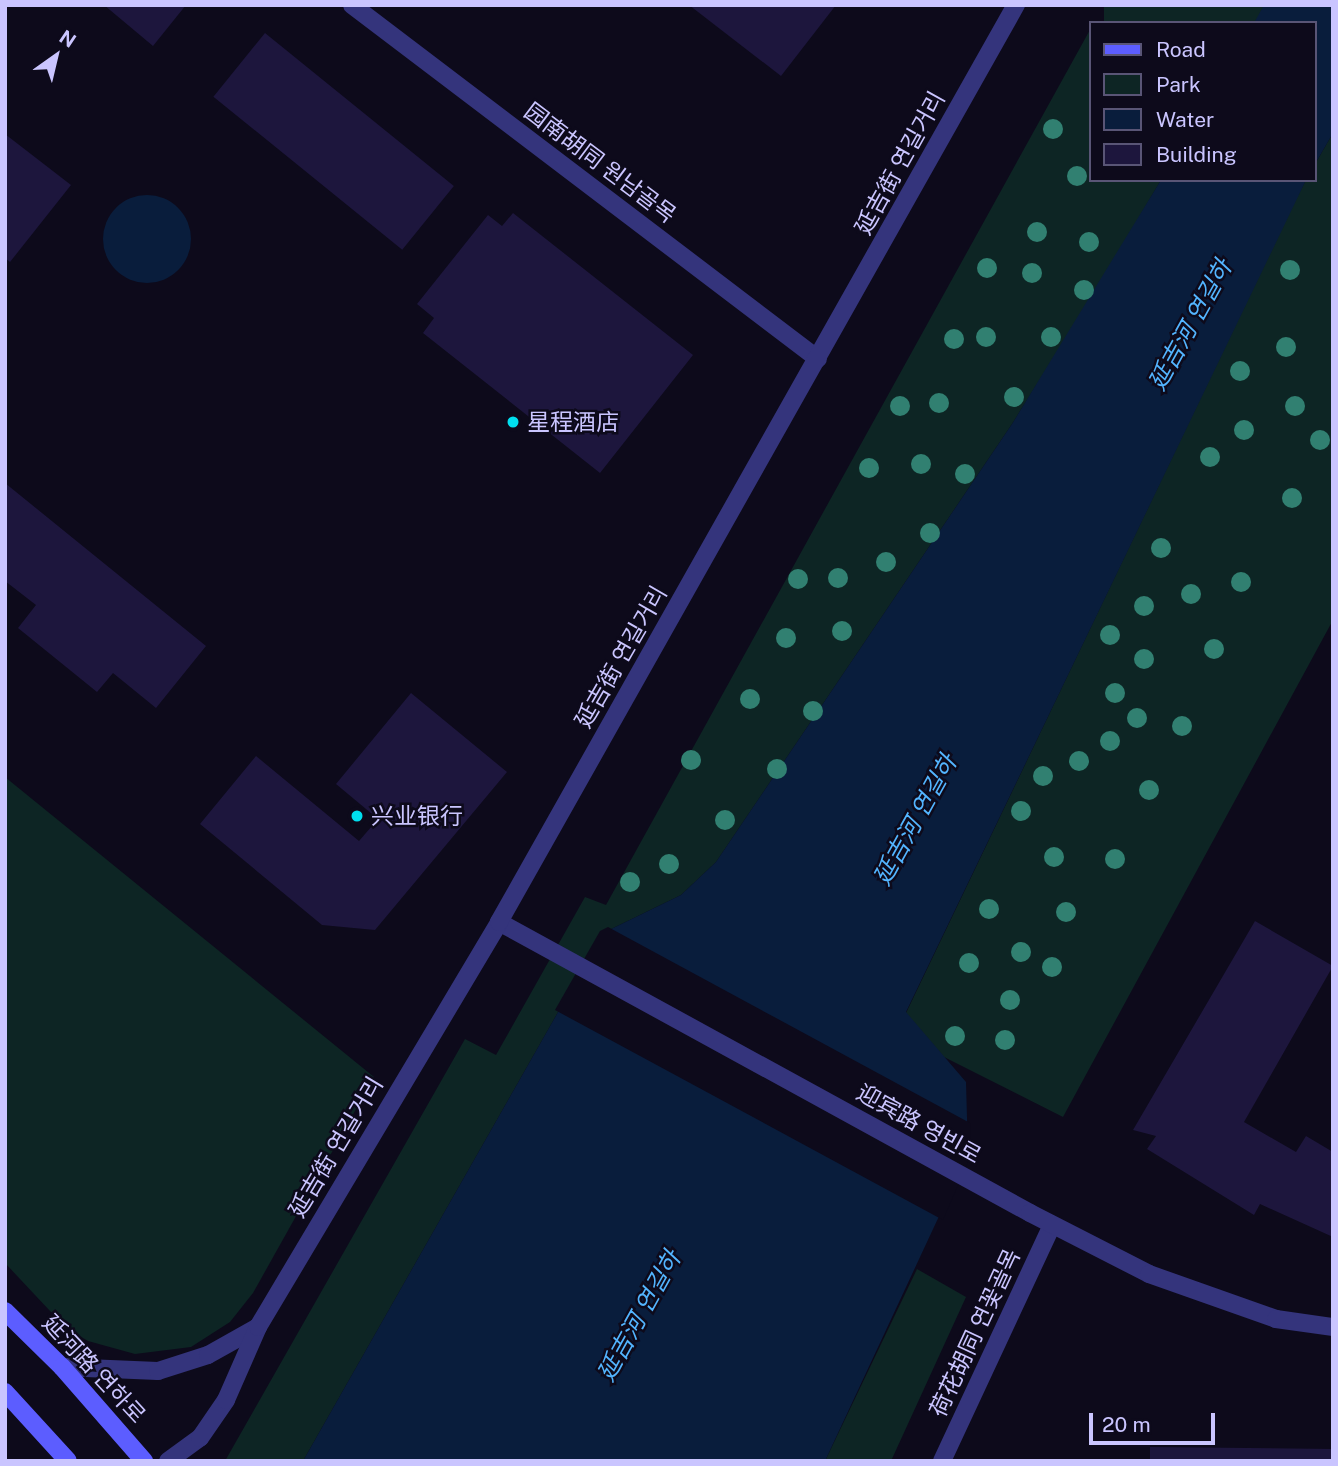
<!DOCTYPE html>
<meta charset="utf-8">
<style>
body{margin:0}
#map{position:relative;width:1338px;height:1466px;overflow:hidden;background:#0d0a1b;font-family:"Public Sans","Noto Sans SC","Noto Sans KR",sans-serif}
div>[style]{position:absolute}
.green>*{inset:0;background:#0d2524;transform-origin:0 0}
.water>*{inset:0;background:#091d3c}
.round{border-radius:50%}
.pier>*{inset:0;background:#0d0a1b}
.building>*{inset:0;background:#1d163d;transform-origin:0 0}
.minor>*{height:18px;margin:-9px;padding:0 9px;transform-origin:9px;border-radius:9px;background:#34347c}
.tertiary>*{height:18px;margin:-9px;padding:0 9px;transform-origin:9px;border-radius:9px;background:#34347c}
.secondary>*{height:18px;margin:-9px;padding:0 9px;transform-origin:9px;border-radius:9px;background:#5c5dff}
.trees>*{width:20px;height:20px;margin:-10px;border-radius:50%;background:#318071}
.dots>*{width:19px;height:19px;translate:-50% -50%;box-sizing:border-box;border:4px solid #0d0a1b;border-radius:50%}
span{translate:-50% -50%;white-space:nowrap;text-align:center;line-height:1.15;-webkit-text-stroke:5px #0d0a1b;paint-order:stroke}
.street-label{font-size:23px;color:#cac5ff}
.poi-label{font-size:23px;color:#cac5ff}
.left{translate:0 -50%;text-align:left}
.water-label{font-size:24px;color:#53b5ff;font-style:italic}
.frame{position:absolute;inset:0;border:7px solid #cac5ff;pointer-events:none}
.legend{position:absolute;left:1089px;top:21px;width:228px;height:161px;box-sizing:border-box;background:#0d0a1b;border:2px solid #595576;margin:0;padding:9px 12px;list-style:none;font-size:21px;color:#cac5ff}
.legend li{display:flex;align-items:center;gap:14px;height:35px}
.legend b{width:35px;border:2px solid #595576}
.north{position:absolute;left:21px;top:21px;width:70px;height:70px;-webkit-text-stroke:5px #0d0a1b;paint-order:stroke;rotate:34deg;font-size:19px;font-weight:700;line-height:28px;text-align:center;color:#cac5ff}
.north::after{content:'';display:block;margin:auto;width:24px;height:32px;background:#cac5ff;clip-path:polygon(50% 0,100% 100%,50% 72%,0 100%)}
.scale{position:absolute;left:1089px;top:1413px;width:126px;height:32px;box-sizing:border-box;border:4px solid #cac5ff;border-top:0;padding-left:9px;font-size:21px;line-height:24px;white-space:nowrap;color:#cac5ff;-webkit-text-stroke:5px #0d0a1b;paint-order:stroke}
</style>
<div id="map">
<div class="green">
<i style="left:1104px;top:5px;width:160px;height:21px"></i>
<i style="clip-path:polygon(1091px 28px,1091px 180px,1161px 180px,1094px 293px,1012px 424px,716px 862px,681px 895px,603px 933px,303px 1461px,225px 1461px,465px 1039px,496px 1055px,585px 897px,606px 905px)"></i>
<i style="clip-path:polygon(1333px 133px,1333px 620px,1063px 1117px,944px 1057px,906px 1013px,1295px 201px,1306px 180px,1315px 180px,1315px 164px)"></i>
<i style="clip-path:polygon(5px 777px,374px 1077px,253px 1293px,230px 1322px,191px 1347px,135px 1354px,88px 1341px,66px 1328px,5px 1263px)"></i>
<i style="clip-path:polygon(917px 1269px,966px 1297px,891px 1461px,825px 1461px)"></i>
</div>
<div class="water">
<i style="clip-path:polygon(1264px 5px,1333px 5px,1333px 133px,1315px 164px,1315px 23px,1254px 23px)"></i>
<i style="clip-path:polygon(1161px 180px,1306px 180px,906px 1012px,966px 1082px,968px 1154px,825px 1461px,303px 1461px,603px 933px,681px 895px,716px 862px,1012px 424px)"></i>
<i class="round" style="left:103px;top:195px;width:88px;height:88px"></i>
</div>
<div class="pier">
<i style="clip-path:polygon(608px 927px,970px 1123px,971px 1155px,943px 1220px,555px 1010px,600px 931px)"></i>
</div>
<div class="building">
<i style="clip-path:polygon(104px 5px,186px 5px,153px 46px)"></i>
<i style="clip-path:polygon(689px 5px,836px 5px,781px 76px)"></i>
<i style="left:265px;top:33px;width:243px;height:82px;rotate:39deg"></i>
<i style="clip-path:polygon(5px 134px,71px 185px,10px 262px,5px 258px)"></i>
<i style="clip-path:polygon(513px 213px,693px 355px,600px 473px,423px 333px,434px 318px,417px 304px,488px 215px,502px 226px)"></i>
<i style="clip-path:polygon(5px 483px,206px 646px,156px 708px,113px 673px,97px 692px,18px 628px,36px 605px,5px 581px)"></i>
<i style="clip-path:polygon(411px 693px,507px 772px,375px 930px,322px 925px,200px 824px,256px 756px,359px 841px,378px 819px,336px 784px)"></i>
<i style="clip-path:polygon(1255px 921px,1333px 966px,1244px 1122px,1296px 1152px,1306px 1136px,1333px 1152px,1333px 1237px,1260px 1204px,1254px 1215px,1147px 1149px,1156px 1136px,1133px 1130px)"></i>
<i style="clip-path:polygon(1150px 1447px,1333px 1449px,1333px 1461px,1150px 1461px)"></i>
</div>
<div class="minor">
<i style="left:352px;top:5px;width:585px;rotate:37.22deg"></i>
<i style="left:942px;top:1461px;width:260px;rotate:-65deg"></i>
</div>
<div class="tertiary">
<i style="left:499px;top:922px;width:606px;rotate:28.72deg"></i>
<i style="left:1030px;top:1213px;width:134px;rotate:27.1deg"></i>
<i style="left:1149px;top:1274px;width:135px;rotate:19.5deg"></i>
<i style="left:1276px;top:1319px;width:58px;rotate:8deg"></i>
<i style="left:62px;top:1367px;width:96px;rotate:2.4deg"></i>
<i style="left:158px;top:1371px;width:52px;rotate:-17.7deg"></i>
<i style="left:208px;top:1355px;width:57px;rotate:-29.2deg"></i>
<i style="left:168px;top:1461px;width:39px;rotate:-36deg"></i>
<i style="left:200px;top:1438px;width:46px;rotate:-55.6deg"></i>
<i style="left:226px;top:1400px;width:80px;rotate:-66.3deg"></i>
<i style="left:258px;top:1327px;width:471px;rotate:-59.2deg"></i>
<i style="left:499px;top:922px;width:1053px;rotate:-60.59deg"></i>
</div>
<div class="secondary">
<i style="left:5px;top:1311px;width:80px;rotate:44.5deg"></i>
<i style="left:62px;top:1367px;width:125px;rotate:48.9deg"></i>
<i style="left:5px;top:1392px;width:93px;rotate:47.6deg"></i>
</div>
<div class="trees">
<i style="left:1053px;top:129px"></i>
<i style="left:1077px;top:176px"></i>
<i style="left:1037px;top:232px"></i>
<i style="left:1089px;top:242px"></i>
<i style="left:987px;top:268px"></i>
<i style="left:1290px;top:270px"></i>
<i style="left:1032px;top:273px"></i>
<i style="left:1084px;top:290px"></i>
<i style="left:986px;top:337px"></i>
<i style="left:1051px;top:337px"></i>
<i style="left:954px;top:339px"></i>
<i style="left:1286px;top:347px"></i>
<i style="left:1240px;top:371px"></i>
<i style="left:1014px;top:397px"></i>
<i style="left:939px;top:403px"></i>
<i style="left:900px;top:406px"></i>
<i style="left:1295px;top:406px"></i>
<i style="left:1244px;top:430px"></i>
<i style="left:1320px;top:440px"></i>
<i style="left:1210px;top:457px"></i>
<i style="left:921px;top:464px"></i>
<i style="left:869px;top:468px"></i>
<i style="left:965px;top:474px"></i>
<i style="left:1292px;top:498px"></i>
<i style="left:930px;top:533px"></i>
<i style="left:1161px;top:548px"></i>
<i style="left:886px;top:562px"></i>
<i style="left:838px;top:578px"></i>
<i style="left:798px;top:579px"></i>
<i style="left:1241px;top:582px"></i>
<i style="left:1191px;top:594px"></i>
<i style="left:1144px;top:606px"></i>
<i style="left:842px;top:631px"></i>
<i style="left:1110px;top:635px"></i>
<i style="left:786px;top:638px"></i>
<i style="left:1214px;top:649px"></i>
<i style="left:1144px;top:659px"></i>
<i style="left:1115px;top:693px"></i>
<i style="left:750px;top:699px"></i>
<i style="left:813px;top:711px"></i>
<i style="left:1137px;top:718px"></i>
<i style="left:1182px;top:726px"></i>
<i style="left:1110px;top:741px"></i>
<i style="left:691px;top:760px"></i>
<i style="left:1079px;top:761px"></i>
<i style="left:777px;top:769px"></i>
<i style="left:1043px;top:776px"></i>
<i style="left:1149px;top:790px"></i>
<i style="left:1021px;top:811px"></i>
<i style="left:725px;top:820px"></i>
<i style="left:1054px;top:857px"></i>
<i style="left:1115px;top:859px"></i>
<i style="left:669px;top:864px"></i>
<i style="left:630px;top:882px"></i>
<i style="left:989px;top:909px"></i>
<i style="left:1066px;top:912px"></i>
<i style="left:1021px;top:952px"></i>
<i style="left:969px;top:963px"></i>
<i style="left:1052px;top:967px"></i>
<i style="left:1010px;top:1000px"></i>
<i style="left:955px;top:1036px"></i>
<i style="left:1005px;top:1040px"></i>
</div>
<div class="dots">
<i style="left:513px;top:422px;background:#00dff0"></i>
<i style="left:357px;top:816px;background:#00dff0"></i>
</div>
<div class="street-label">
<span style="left:600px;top:163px;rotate:37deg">园南胡同 원남골목</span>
<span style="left:900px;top:163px;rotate:-61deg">延吉街 연길거리</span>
<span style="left:621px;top:657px;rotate:-60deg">延吉街 연길거리</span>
<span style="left:919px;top:1124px;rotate:29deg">迎宾路 영빈로</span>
<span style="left:336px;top:1147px;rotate:-59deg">延吉街 연길거리</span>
<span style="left:975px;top:1333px;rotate:-65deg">荷花胡同 연꽃골목</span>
<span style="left:94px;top:1369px;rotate:47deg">延河路 연하로</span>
</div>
<div class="poi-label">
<span class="left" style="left:527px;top:422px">星程酒店</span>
<span class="left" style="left:371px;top:816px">兴业银行</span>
</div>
<div class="water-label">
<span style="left:1190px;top:325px;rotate:-61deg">延吉河 연길하</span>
<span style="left:915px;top:820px;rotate:-61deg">延吉河 연길하</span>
<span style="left:639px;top:1316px;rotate:-61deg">延吉河 연길하</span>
</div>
<div class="frame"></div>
<ul class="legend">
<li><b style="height:9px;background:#5c5dff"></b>Road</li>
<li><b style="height:19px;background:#0d2524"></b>Park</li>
<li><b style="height:19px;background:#091d3c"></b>Water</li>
<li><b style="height:19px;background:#1d163d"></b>Building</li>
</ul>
<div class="north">N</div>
<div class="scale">20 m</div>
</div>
